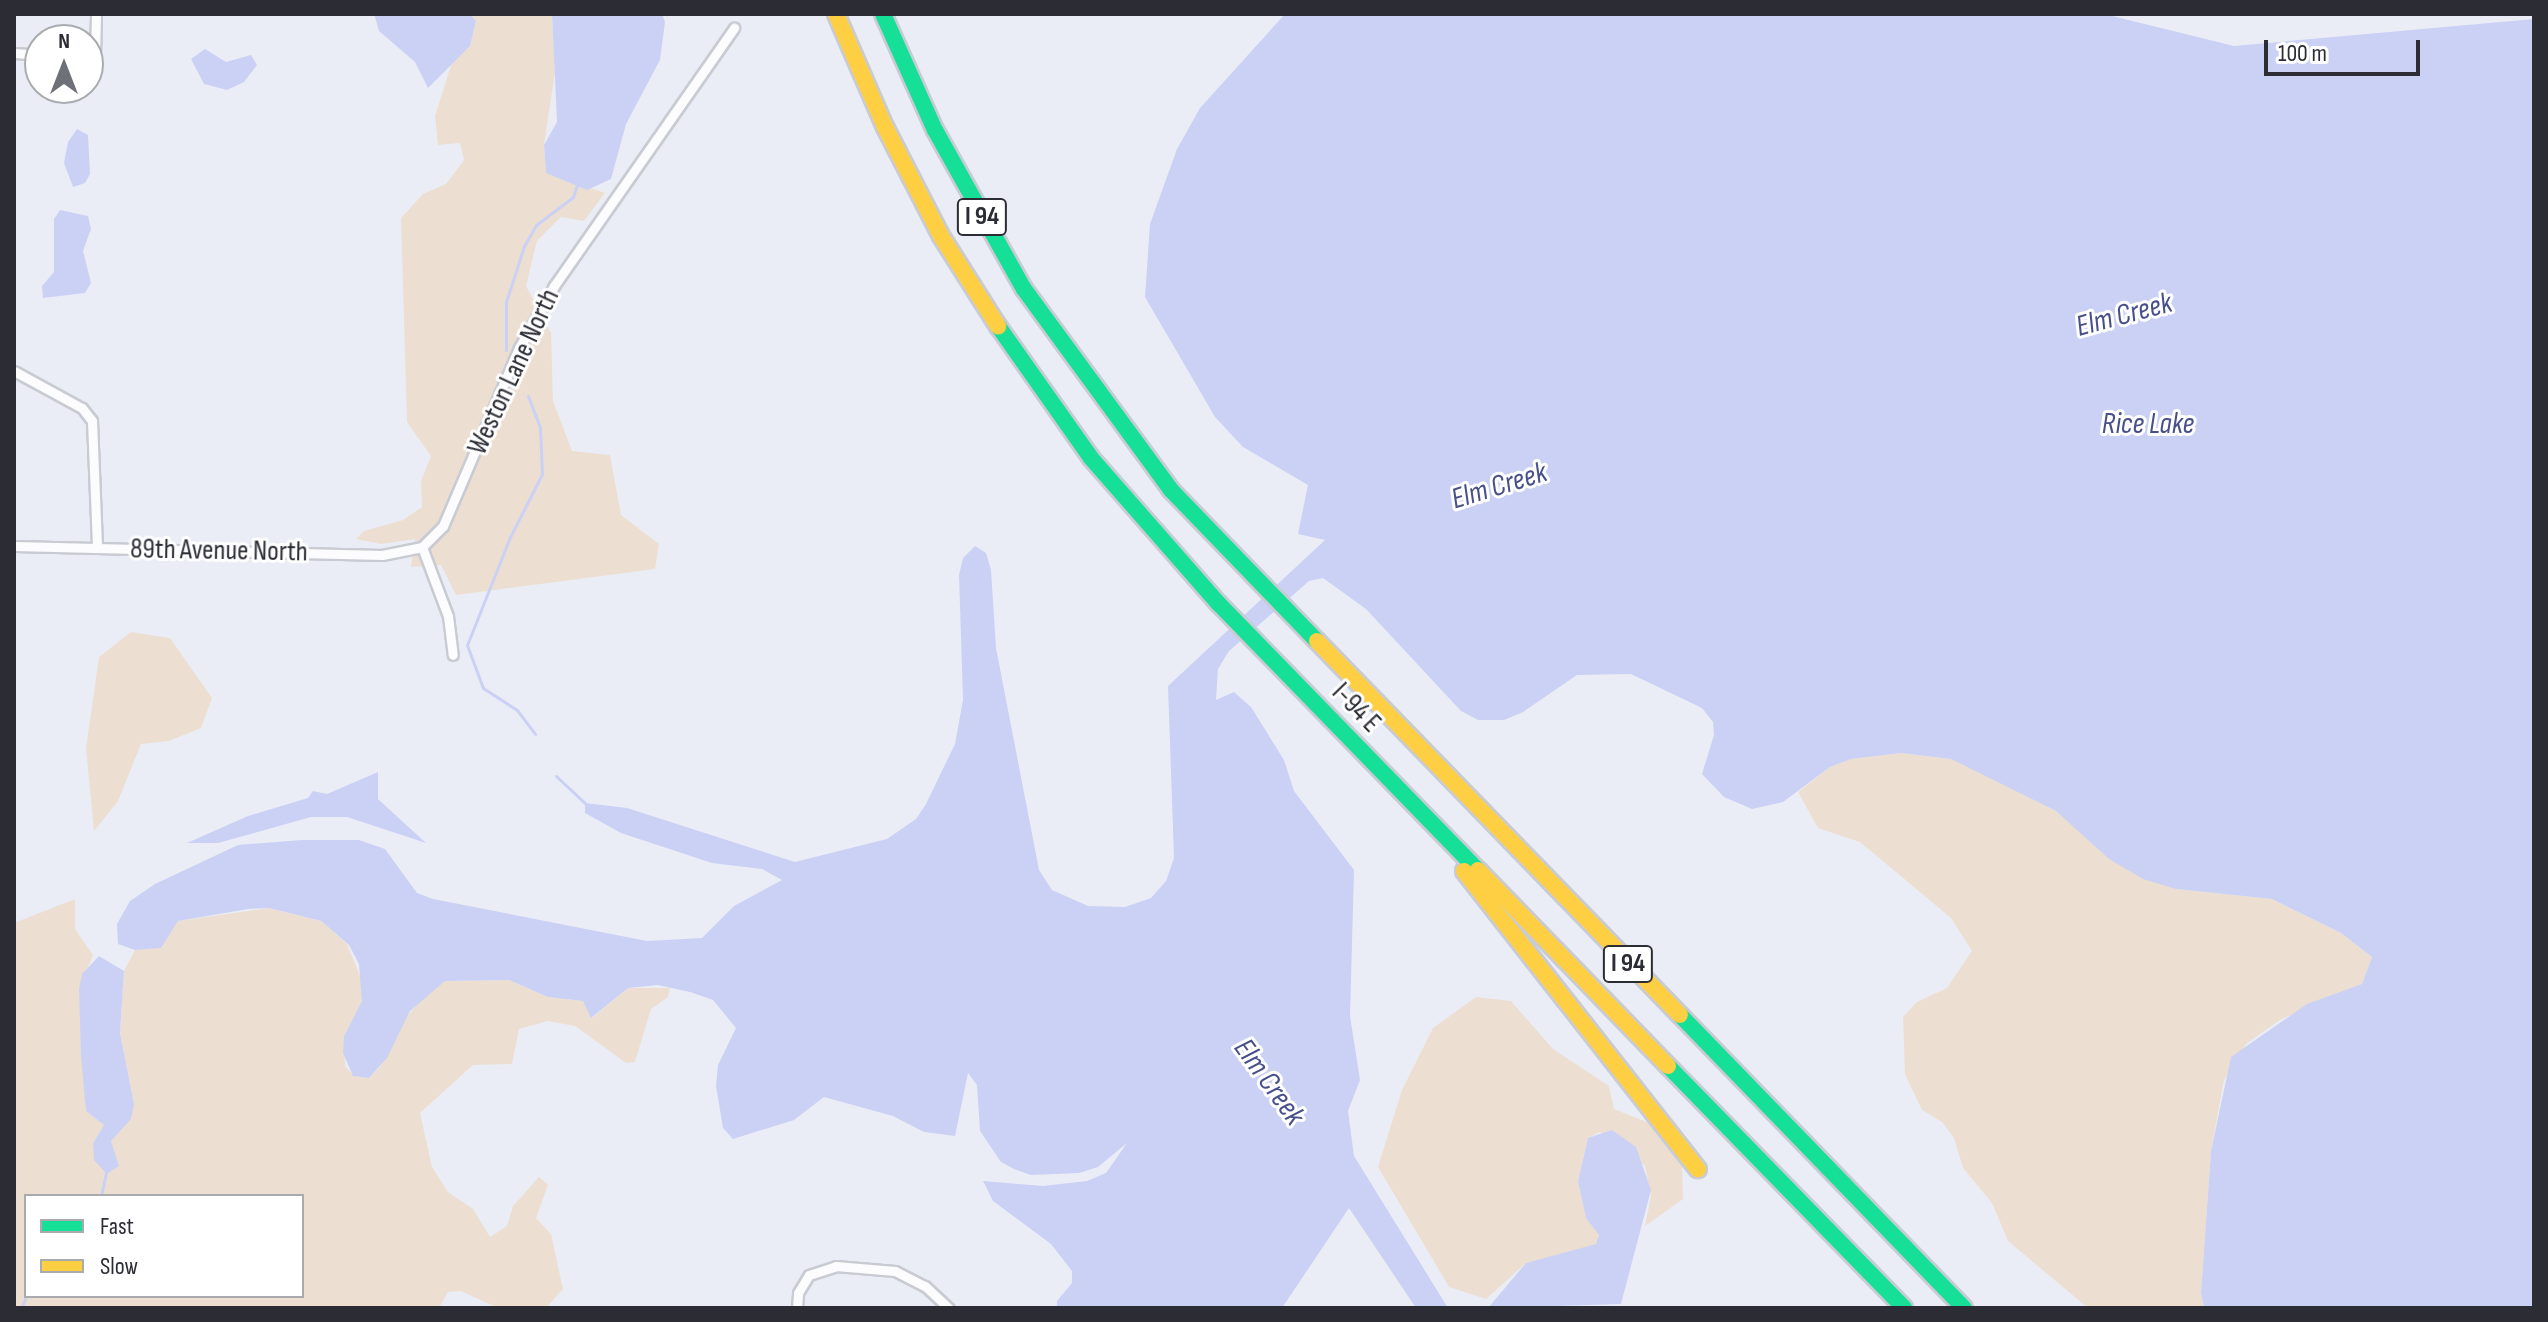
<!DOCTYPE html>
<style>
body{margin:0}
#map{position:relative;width:2548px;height:1322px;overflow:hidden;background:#ebedf6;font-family:"Sofia Sans Condensed",sans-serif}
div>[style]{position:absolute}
.green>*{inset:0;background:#ecdfd2}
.water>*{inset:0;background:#cad1f4}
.stream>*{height:3px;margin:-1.5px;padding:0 1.5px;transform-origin:1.5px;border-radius:1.5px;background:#cad1f4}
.roads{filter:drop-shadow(2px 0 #c9cbd3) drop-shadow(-2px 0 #c9cbd3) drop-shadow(0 2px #c9cbd3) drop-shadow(0 -2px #c9cbd3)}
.street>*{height:9px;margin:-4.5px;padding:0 4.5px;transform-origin:4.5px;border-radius:4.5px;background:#fcfcfe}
.fast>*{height:16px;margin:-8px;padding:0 8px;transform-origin:8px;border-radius:8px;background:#16e098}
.slow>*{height:16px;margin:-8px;padding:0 8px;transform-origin:8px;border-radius:8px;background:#ffcf43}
span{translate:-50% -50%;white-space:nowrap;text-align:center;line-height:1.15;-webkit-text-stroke:6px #fff;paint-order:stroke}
.shield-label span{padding:2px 6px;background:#fff;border:2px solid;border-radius:6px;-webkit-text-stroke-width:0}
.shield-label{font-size:26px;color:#2b2c34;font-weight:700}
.street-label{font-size:28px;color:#2b2c34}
.water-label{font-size:30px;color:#48508a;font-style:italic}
.frame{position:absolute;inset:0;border:16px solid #2b2c34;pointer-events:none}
.legend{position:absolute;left:24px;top:1194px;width:280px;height:104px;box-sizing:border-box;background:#fff;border:2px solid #aaabae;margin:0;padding:10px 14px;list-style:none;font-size:24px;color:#2b2c34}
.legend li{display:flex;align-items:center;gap:16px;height:40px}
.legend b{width:40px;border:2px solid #aaabae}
.north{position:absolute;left:24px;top:24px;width:80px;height:80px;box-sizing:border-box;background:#fff;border:2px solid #aaabae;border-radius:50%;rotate:0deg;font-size:22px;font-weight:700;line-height:32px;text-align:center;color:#2b2c34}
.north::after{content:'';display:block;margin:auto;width:28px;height:36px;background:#6e7078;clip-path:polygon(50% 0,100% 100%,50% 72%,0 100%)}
.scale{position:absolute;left:2264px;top:40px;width:156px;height:36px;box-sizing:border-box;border:4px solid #2b2c34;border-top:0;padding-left:10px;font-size:24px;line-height:28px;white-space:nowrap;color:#2b2c34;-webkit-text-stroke:6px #fff;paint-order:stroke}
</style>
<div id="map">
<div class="green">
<i style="clip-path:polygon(470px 14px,552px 14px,555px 72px,544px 145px,546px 172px,605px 193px,584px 221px,561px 217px,537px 241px,526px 286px,551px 333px,553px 401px,572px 451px,610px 455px,621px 515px,659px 544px,655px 569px,456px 595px,441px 565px,411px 567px,415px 539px,381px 544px,356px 539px,364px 531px,403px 520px,422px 507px,421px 481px,431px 456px,407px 422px,401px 218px,423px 194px,446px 184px,464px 160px,460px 143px,438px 145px,435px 116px,452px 62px,470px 46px,476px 21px)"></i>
<i style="clip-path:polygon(131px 632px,170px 638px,212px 698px,201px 728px,169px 741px,141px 744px,118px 801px,94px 831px,86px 748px,99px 657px)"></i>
<i style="clip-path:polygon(1901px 753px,1951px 759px,1982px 772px,2056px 811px,2176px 889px,2272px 899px,2341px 933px,2372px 957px,2362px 984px,2280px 1020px,2247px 1043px,2224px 1080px,2211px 1151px,2201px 1293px,2204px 1308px,2088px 1308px,2008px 1241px,1992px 1203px,1963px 1168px,1954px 1138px,1942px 1122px,1922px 1110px,1905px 1074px,1903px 1017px,1917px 1002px,1947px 988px,1972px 951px,1951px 918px,1860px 842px,1818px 828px,1798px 792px,1830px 767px,1851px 759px)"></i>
<i style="clip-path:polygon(evenodd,75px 899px,75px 929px,93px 955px,79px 989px,86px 1111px,104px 1125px,93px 1143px,114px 1159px,111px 1141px,134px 1104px,120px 1033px,124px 971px,135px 950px,161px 947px,178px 921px,269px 908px,321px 921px,347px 944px,362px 981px,362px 1001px,344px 1036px,345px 1066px,354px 1076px,369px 1078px,380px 1067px,400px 1025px,422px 998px,445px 981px,509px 980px,548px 997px,583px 1001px,592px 1018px,628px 988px,670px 988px,668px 997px,651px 1009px,635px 1062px,626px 1063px,575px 1026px,548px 1021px,519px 1029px,512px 1064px,473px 1065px,420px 1113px,432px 1167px,448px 1192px,473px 1209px,490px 1237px,507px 1226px,513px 1206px,539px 1177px,548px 1185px,536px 1218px,551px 1234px,563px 1289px,546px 1308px,498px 1308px,461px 1291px,448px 1292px,439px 1308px,14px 1308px,14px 923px,75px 899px,26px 1196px,302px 1196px,302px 1296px,26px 1296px,26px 1196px)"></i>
<i style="clip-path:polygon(1476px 997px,1511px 1001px,1553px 1049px,1609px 1086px,1614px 1109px,1649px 1123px,1682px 1165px,1683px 1199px,1645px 1226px,1651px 1196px,1645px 1166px,1600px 1132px,1588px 1138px,1578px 1181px,1586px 1217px,1599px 1235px,1596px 1245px,1526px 1263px,1486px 1299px,1449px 1287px,1378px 1167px,1402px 1090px,1433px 1028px)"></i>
</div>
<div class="water">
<i style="clip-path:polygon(374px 14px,470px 14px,476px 21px,470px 46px,428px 88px,415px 62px,379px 31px)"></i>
<i style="clip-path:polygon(552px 14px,662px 14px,665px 22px,660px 60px,626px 124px,611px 179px,587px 190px,546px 173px,544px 145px,557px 122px)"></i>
<i style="clip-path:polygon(1285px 14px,2104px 14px,2234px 46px,2534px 19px,2534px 1308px,2204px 1308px,2201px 1293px,2211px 1151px,2231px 1057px,2307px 1004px,2362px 984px,2372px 957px,2341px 933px,2272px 899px,2176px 889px,2143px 879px,2109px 859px,2056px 811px,1951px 759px,1901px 753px,1851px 759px,1830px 767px,1783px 802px,1752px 809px,1724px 797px,1702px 774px,1714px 735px,1713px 722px,1702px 708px,1631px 674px,1577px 675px,1523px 712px,1504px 720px,1478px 720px,1461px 711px,1366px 609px,1323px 578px,1309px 581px,1229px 651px,1218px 669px,1216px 700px,1234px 692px,1251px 707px,1284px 760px,1294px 791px,1354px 870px,1350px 1016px,1360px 1080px,1348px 1111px,1354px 1156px,1448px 1308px,1416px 1308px,1349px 1208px,1282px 1308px,1057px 1308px,1057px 1301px,1072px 1283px,1072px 1271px,1051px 1244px,993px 1201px,983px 1181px,1043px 1186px,1087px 1181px,1106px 1173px,1127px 1143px,1098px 1167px,1079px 1173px,1031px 1175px,1014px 1169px,1001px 1162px,980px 1131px,977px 1085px,968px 1073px,955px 1136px,924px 1132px,893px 1116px,824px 1097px,794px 1120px,733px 1139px,723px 1128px,716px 1086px,718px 1065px,736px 1028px,713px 1000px,690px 992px,658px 985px,628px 988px,591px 1018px,583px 1001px,548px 997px,509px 980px,445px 981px,410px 1011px,387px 1058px,369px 1078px,353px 1076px,343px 1053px,344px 1036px,362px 1001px,359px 964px,349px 945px,321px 921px,269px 908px,248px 909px,178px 921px,161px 948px,135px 950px,118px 944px,117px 924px,130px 901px,155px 884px,238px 845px,302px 840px,359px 840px,385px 849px,417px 893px,433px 899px,647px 941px,702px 938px,734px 906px,782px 880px,762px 869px,712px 863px,621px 833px,585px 813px,585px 803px,627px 808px,795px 862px,887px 839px,916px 819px,926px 804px,955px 744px,963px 700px,959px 575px,963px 558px,975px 546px,986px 553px,991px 570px,996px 648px,1039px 870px,1052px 890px,1088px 906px,1125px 907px,1151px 898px,1166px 881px,1174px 858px,1168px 686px,1325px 540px,1298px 534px,1308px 485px,1243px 447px,1215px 417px,1145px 297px,1150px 224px,1177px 149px,1200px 108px)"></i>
<i style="clip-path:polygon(205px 49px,226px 62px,251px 55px,257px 65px,244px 82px,227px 90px,204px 84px,191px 59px)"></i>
<i style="clip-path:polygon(77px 129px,88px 135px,90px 174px,85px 183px,73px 187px,64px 163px,68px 142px)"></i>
<i style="clip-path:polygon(60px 210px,88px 216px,91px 229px,83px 251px,91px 283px,85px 293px,43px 298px,42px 286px,54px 272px,54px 219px)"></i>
<i style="clip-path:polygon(378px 772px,378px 799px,426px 843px,347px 817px,311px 817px,218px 843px,187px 843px,248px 816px,308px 798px,313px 791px,327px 794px)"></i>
<i style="clip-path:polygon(99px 956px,124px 971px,120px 1033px,134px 1104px,131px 1119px,111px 1141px,119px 1166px,107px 1174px,94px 1160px,93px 1143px,104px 1125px,86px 1111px,81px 1056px,79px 989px,82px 974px)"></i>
<i style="clip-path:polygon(1612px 1130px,1636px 1147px,1651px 1190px,1621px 1304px,1488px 1308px,1526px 1263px,1596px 1244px,1599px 1235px,1586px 1218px,1578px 1181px,1588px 1138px)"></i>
</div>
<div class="stream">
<i style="left:506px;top:350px;width:48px;rotate:-90deg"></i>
<i style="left:506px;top:302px;width:59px;rotate:-72.2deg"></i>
<i style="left:524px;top:246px;width:24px;rotate:-60deg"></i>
<i style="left:536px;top:225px;width:46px;rotate:-37.1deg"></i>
<i style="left:573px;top:197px;width:13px;rotate:-72deg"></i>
<i style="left:528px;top:396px;width:33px;rotate:69deg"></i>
<i style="left:540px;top:427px;width:47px;rotate:87.6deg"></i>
<i style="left:542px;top:474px;width:71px;rotate:116.9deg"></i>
<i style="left:510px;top:537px;width:116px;rotate:111.7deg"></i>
<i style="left:467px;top:645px;width:46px;rotate:69.6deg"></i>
<i style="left:483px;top:688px;width:40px;rotate:32.9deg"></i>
<i style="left:517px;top:710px;width:30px;rotate:53deg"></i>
<i style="left:556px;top:776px;width:40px;rotate:43deg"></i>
<i style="left:101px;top:1196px;width:24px;rotate:-78deg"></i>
<i style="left:21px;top:1308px;width:10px;rotate:-66deg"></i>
</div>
<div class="roads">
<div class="street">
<i style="left:14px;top:53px;width:26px;rotate:4deg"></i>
<i style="left:88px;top:56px;width:7px"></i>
<i style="left:95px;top:56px;width:42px;rotate:-88.6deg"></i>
<i style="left:14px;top:371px;width:77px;rotate:28.6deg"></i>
<i style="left:82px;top:408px;width:16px;rotate:52deg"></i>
<i style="left:92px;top:421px;width:127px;rotate:87.7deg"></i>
<i style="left:14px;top:546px;width:368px;rotate:1.4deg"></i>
<i style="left:382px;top:555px;width:41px;rotate:-11.3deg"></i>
<i style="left:422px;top:547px;width:30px;rotate:-45deg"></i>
<i style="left:443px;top:526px;width:194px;rotate:-66.9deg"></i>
<i style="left:519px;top:348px;width:71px;rotate:-60.6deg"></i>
<i style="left:554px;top:286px;width:315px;rotate:-55.1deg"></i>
<i style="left:422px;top:547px;width:74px;rotate:69.4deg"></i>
<i style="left:448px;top:616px;width:39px;rotate:83deg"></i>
<i style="left:797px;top:1308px;width:15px;rotate:-86deg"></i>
<i style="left:798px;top:1293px;width:21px;rotate:-59deg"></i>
<i style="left:809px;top:1275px;width:28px;rotate:-18deg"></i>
<i style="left:836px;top:1266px;width:59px;rotate:4.8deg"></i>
<i style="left:895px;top:1271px;width:34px;rotate:27deg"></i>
<i style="left:925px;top:1286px;width:33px;rotate:43deg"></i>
</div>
<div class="fast">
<i style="left:883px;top:14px;width:127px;rotate:65.9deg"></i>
<i style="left:935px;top:130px;width:182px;rotate:60.8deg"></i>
<i style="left:1024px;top:289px;width:249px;rotate:53.8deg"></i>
<i style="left:1171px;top:490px;width:210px;rotate:46deg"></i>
<i style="left:998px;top:326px;width:161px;rotate:54.8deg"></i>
<i style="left:1091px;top:458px;width:194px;rotate:48.8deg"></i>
<i style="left:1219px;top:604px;width:371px;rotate:45.8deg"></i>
<i style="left:1680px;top:1015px;width:408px;rotate:45.9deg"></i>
<i style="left:1668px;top:1066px;width:338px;rotate:45.7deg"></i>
</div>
<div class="slow">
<i style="left:836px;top:14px;width:123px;rotate:66.6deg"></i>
<i style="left:885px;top:127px;width:123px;rotate:62.8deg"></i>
<i style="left:941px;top:236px;width:107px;rotate:57.7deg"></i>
<i style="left:1317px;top:641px;width:521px;rotate:45.86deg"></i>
<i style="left:1478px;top:870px;width:273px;rotate:45.9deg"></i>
<i style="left:1464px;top:871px;width:379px;rotate:51.9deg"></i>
</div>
</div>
<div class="shield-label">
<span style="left:982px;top:217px">I 94</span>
<span style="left:1628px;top:964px">I 94</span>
</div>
<div class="street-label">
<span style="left:514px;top:372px;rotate:-65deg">Weston Lane North</span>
<span style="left:219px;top:551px;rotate:1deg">89th Avenue North</span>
<span style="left:1356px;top:708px;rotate:46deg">I-94 E</span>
</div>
<div class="water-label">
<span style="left:2124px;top:315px;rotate:-15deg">Elm Creek</span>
<span style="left:2148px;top:424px">Rice Lake</span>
<span style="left:1499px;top:486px;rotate:-17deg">Elm Creek</span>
<span style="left:1269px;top:1082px;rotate:54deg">Elm Creek</span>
</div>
<div class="frame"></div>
<ul class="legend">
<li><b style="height:10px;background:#16e098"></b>Fast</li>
<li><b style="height:10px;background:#ffcf43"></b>Slow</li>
</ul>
<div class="north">N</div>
<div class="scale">100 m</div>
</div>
